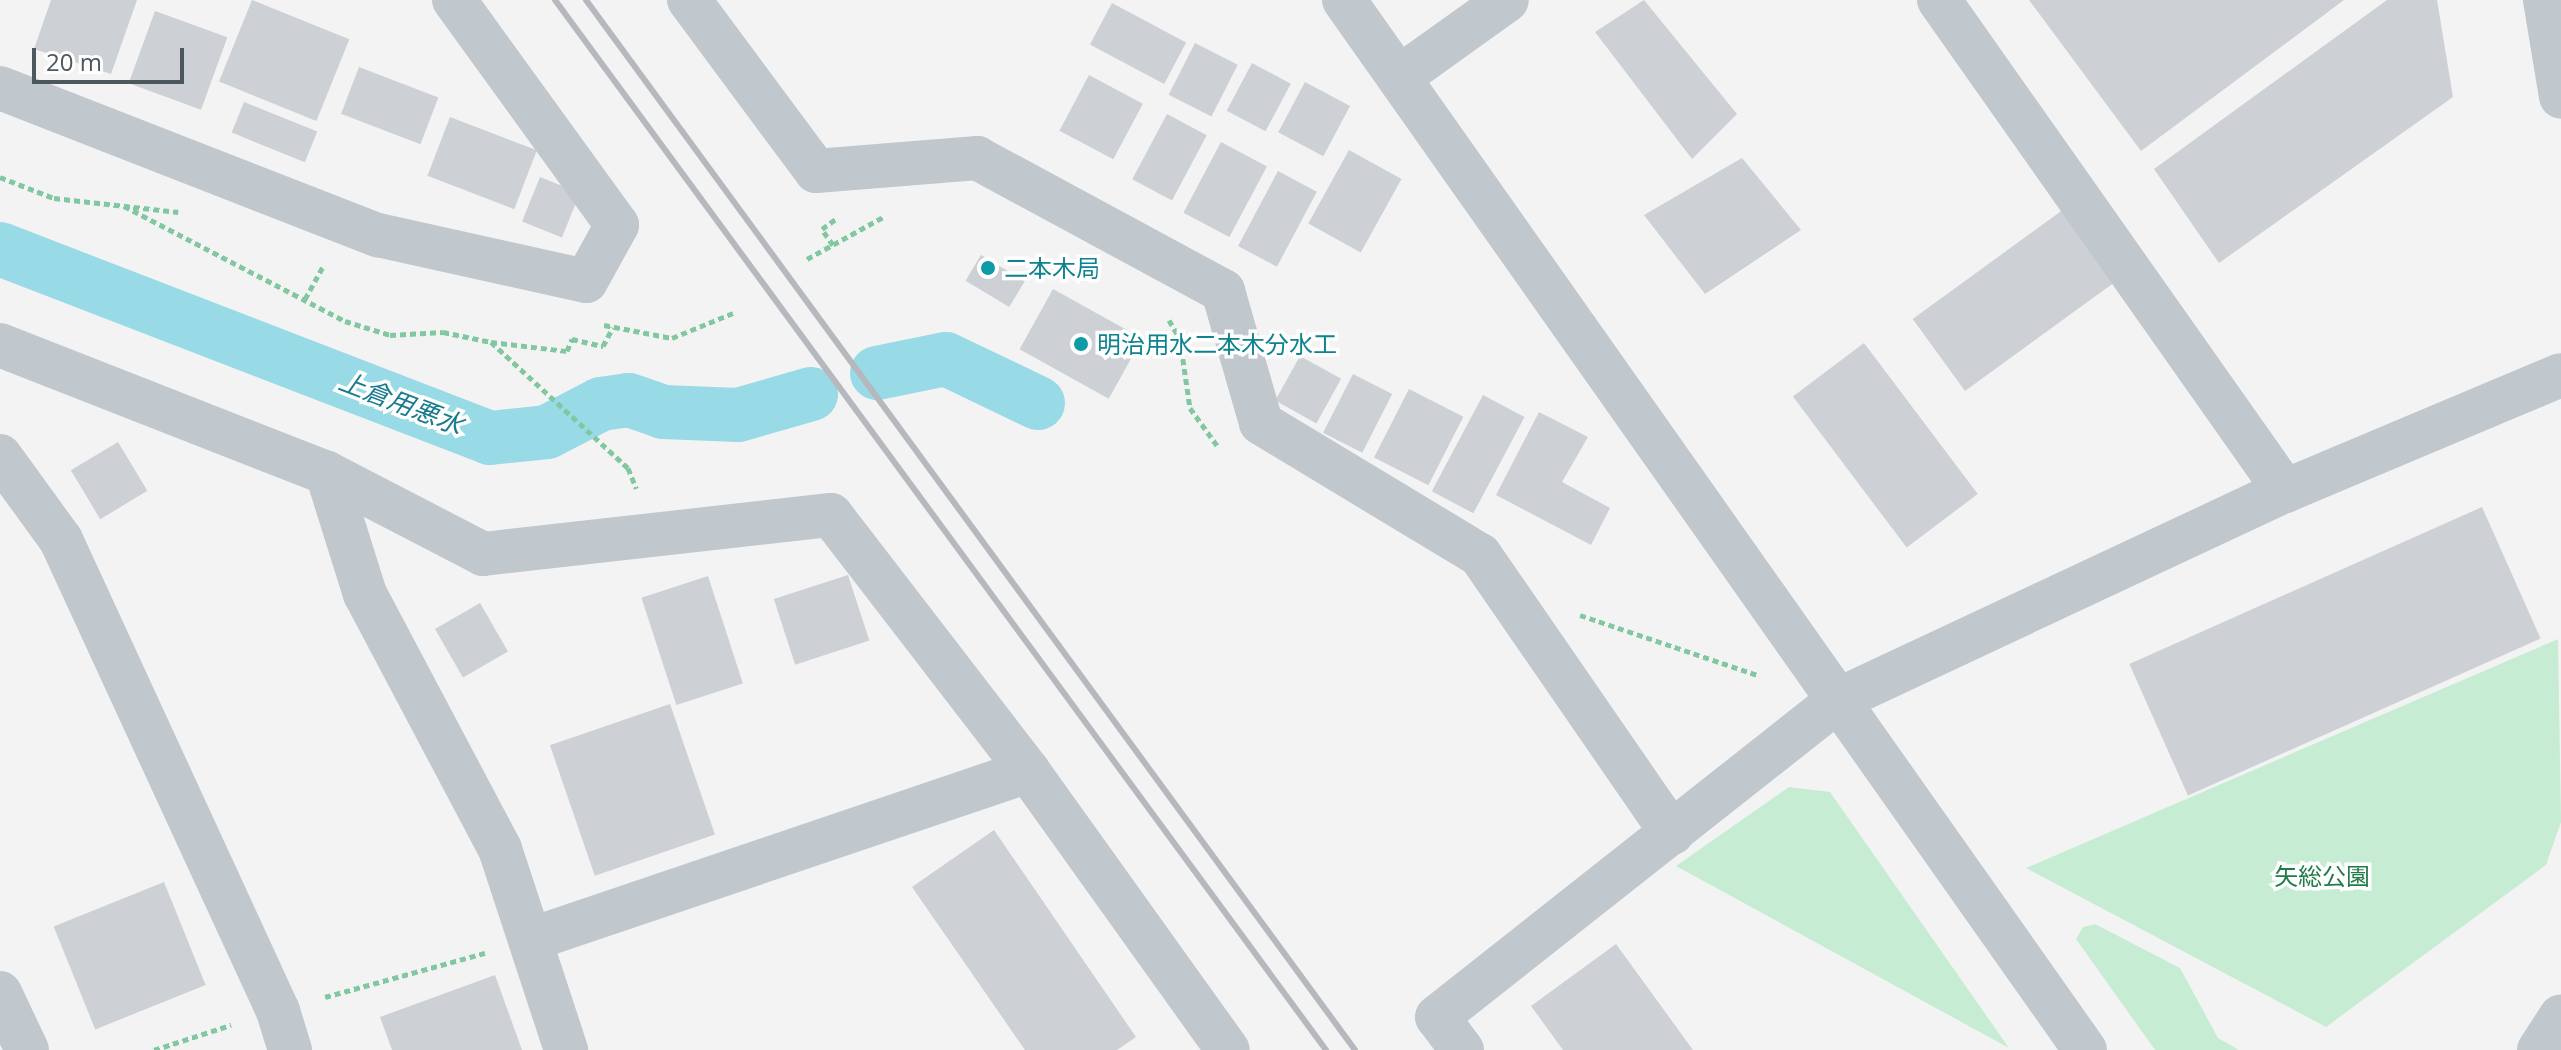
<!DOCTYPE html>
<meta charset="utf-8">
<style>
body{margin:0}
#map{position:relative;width:2561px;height:1050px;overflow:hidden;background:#f4f3f3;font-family:"Open Sans","Noto Sans JP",sans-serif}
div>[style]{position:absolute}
.green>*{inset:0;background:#c6edd3}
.canal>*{height:54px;margin:-27px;padding:0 27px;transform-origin:27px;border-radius:27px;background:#98dae6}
.building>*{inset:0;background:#cdd0d4;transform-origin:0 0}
.path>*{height:5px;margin-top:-2.5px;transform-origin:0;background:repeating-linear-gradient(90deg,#81c8a1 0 6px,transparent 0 10px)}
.minor>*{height:44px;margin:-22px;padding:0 22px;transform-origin:22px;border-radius:22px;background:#c0c7cd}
.rail>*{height:6px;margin:-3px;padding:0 3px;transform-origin:3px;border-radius:3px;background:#b5b8bc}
.dots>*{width:22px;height:22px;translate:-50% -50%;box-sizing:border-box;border:4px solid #fff;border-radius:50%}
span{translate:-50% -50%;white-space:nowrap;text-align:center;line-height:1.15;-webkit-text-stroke:7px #fff;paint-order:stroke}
.culture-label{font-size:24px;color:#0d838f}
.left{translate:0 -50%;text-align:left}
.park-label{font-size:24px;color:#217c49}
.water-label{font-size:26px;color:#197b8e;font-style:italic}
.scale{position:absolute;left:32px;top:48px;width:152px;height:36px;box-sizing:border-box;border:4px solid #4c575e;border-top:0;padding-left:10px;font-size:24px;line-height:28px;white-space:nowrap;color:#4c575e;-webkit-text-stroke:6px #fff;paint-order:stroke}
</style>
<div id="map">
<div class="green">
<i style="clip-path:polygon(2558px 639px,2561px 822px,2546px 865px,2326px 1027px,2026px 868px)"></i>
<i style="clip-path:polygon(1789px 787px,1830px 792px,2009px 1048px,1676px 866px)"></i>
<i style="clip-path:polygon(2095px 924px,2180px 968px,2218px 1038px,2239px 1050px,2155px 1050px,2076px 939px,2083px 927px)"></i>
</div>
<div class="canal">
<i style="left:0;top:249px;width:525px;rotate:21.09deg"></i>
<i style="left:490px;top:438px;width:57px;rotate:-6deg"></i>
<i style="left:547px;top:432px;width:61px;rotate:-27.4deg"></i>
<i style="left:601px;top:404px;width:28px;rotate:-8deg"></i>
<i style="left:629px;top:400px;width:36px;rotate:19deg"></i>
<i style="left:663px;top:412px;width:75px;rotate:2.3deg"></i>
<i style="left:738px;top:415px;width:76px;rotate:-16deg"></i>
<i style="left:877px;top:373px;width:70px;rotate:-11.5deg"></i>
<i style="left:946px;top:359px;width:102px;rotate:25.6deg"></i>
</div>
<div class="building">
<i style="clip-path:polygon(51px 0,137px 0,111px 74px,34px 49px)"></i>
<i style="left:252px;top:0;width:105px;height:88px;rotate:22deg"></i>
<i style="clip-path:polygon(1644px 0,1737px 114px,1692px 159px,1595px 32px)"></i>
<i style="clip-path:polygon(2029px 0,2344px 0,2141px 151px)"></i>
<i style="clip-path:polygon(2387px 0,2437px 0,2453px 97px,2219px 263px,2154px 169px)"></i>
<i style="left:1112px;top:3px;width:84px;height:47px;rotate:28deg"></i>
<i style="left:155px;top:11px;width:77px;height:77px;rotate:20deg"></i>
<i style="left:1195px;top:43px;width:48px;height:58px;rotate:27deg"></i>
<i style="left:1252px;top:63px;width:44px;height:54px;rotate:28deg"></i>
<i style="left:359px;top:67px;width:85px;height:50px;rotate:21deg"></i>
<i style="left:1089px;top:75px;width:61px;height:63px;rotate:28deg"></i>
<i style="left:1305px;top:82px;width:51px;height:57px;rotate:28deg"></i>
<i style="left:244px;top:102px;width:79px;height:33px;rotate:22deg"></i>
<i style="left:1167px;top:114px;width:45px;height:74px;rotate:28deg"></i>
<i style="left:450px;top:117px;width:93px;height:63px;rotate:21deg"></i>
<i style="left:1221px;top:142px;width:52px;height:80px;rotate:28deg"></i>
<i style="left:1349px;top:150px;width:60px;height:84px;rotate:29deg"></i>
<i style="clip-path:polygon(1742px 158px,1801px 230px,1705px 294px,1644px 215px)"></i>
<i style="left:1278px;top:171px;width:44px;height:85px;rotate:28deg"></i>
<i style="left:540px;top:177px;width:43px;height:48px;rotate:22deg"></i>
<i style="left:2064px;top:209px;width:89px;height:187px;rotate:54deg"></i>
<i style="left:981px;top:255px;width:51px;height:30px;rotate:31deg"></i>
<i style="left:1053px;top:289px;width:102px;height:69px;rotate:29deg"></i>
<i style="left:1864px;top:343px;width:189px;height:89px;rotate:53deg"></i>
<i style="left:1300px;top:356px;width:47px;height:51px;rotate:29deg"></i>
<i style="left:1353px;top:374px;width:44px;height:66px;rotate:27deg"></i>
<i style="left:1409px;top:389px;width:61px;height:77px;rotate:27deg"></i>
<i style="left:1483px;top:395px;width:47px;height:109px;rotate:28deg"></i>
<i style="clip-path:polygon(1539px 412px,1588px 437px,1562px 482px,1610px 508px,1591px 545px,1496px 495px)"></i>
<i style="left:118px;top:442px;width:57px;height:55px;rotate:59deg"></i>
<i style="left:2482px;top:507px;width:144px;height:386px;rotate:66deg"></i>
<i style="left:848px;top:575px;width:69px;height:78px;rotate:72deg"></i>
<i style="left:708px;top:576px;width:113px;height:70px;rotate:72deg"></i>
<i style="left:480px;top:603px;width:56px;height:52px;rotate:60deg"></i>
<i style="left:670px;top:704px;width:138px;height:127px;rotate:71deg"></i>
<i style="clip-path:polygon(994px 830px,1136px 1037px,1117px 1050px,1025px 1050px,912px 887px)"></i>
<i style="left:164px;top:882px;width:111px;height:119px;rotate:68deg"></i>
<i style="clip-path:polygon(1616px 944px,1693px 1050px,1563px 1050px,1531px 1006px)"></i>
<i style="clip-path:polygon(495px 975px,522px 1050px,392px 1050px,380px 1017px)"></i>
</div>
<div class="path">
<i style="left:0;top:177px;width:58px;rotate:21.3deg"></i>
<i style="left:54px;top:198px;width:125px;rotate:6.4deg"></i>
<i style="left:124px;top:206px;width:249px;rotate:27.5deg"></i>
<i style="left:345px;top:321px;width:47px;rotate:17.3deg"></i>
<i style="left:390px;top:335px;width:53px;rotate:-3.2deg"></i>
<i style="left:443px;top:332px;width:49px;rotate:11.8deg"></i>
<i style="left:491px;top:342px;width:186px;rotate:42.6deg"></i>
<i style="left:628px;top:468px;width:22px;rotate:68deg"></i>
<i style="left:833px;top:245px;width:19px;rotate:-125deg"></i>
<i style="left:822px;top:229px;width:17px;rotate:-36deg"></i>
<i style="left:807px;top:259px;width:87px;rotate:-28.9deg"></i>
<i style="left:305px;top:299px;width:38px;rotate:-61deg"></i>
<i style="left:1169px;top:320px;width:22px;rotate:60deg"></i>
<i style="left:1180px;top:339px;width:70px;rotate:81.8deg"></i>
<i style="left:1190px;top:408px;width:49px;rotate:54.1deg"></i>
<i style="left:604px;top:325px;width:69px;rotate:10.8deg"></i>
<i style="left:672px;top:338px;width:66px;rotate:-22.3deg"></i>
<i style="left:491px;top:342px;width:77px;rotate:6.8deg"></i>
<i style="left:567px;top:351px;width:13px;rotate:-67deg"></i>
<i style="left:572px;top:339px;width:32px;rotate:13deg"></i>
<i style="left:603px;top:346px;width:21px;rotate:-62deg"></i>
<i style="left:1580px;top:615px;width:190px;rotate:18.7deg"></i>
<i style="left:325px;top:997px;width:166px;rotate:-15.4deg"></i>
<i style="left:154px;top:1050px;width:81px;rotate:-18deg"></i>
</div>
<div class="minor">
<i style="left:689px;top:0;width:213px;rotate:53.4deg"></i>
<i style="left:816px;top:171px;width:162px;rotate:-4.6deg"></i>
<i style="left:977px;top:158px;width:280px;rotate:28.4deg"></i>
<i style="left:1223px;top:291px;width:137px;rotate:73.9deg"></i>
<i style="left:1261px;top:423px;width:256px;rotate:31.1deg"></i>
<i style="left:1480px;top:555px;width:338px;rotate:55.4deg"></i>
<i style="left:1344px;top:0;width:1285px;rotate:54.79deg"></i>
<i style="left:1939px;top:0;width:601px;rotate:54.83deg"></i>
<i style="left:2545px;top:0;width:98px;rotate:80.6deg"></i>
<i style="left:1401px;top:76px;width:130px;rotate:-35.6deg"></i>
<i style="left:0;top:88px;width:406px;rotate:21.3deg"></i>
<i style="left:378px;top:235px;width:213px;rotate:12.5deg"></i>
<i style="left:586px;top:281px;width:64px;rotate:-61deg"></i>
<i style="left:617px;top:225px;width:278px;rotate:-125.9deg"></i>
<i style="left:0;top:345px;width:351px;rotate:21.4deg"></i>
<i style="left:327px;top:473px;width:176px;rotate:27.4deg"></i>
<i style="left:483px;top:554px;width:350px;rotate:-6.4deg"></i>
<i style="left:831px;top:515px;width:323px;rotate:52.4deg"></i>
<i style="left:1028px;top:771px;width:343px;rotate:54.4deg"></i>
<i style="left:0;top:456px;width:104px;rotate:54deg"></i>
<i style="left:61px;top:540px;width:519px;rotate:65.26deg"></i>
<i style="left:278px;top:1011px;width:41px;rotate:72.9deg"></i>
<i style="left:327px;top:473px;width:127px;rotate:72.6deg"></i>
<i style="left:365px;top:594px;width:289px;rotate:62.1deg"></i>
<i style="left:500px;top:849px;width:212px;rotate:71.8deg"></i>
<i style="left:532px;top:939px;width:524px;rotate:-18.71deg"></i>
<i style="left:0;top:993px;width:63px;rotate:64.7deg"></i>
<i style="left:1462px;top:1050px;width:41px;rotate:-127.1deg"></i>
<i style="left:1437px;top:1017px;width:513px;rotate:-38.28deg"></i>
<i style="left:1840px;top:699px;width:491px;rotate:-25.1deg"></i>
<i style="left:2285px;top:491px;width:299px;rotate:-22.8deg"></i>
<i style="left:2539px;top:1050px;width:40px;rotate:-57.1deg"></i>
</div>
<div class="rail">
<i style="left:555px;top:0;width:1303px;rotate:53.71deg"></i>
<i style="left:586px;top:0;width:1301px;rotate:53.78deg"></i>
</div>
<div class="dots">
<i style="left:988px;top:268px;background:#0f9aa8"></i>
<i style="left:1081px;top:344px;background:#0f9aa8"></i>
</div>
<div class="culture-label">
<span class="left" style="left:1004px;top:268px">二本木局</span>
<span class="left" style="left:1097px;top:344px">明治用水二本木分水工</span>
</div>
<div class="park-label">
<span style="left:2322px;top:876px">矢総公園</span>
</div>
<div class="water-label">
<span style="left:401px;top:403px;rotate:21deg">上倉用悪水</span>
</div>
<div class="scale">20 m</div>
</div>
